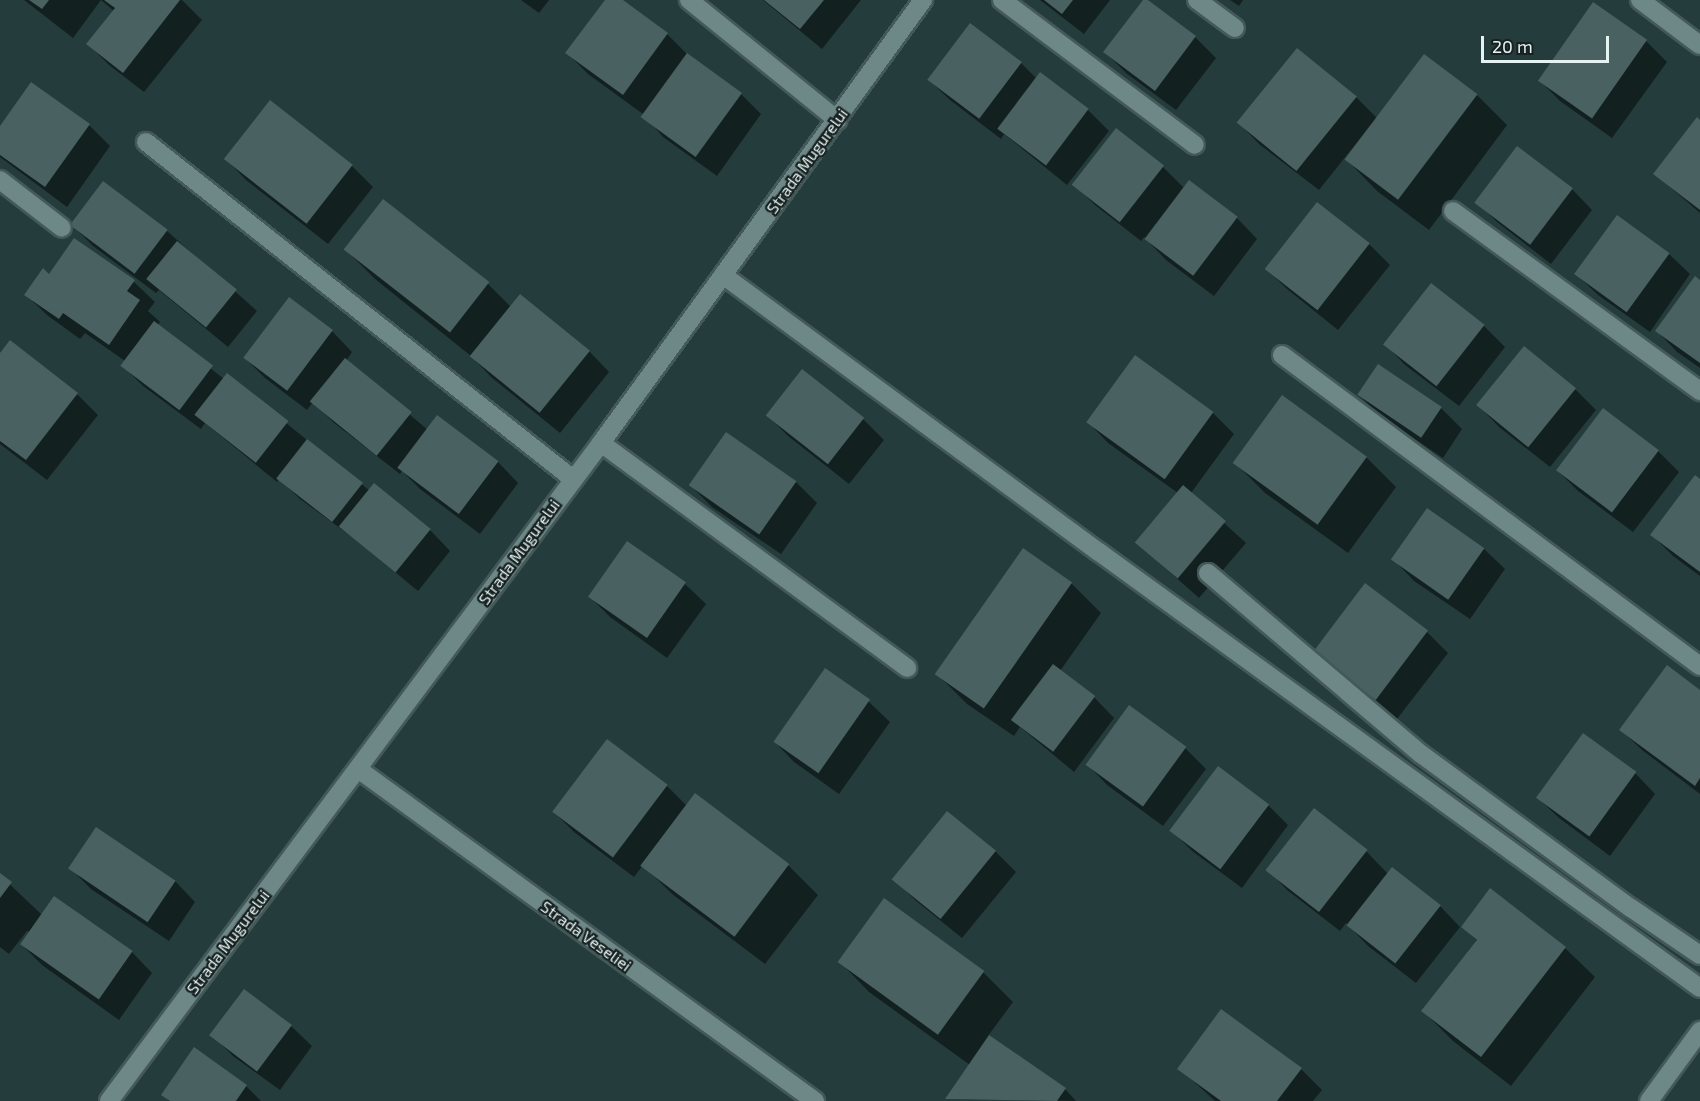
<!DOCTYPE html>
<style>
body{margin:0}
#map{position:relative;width:1700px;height:1101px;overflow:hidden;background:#253c3c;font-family:"Exo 2",sans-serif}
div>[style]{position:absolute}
.shadow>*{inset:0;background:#0007}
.building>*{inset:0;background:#496161;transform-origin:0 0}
.roads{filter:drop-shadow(2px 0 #445959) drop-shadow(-2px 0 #445959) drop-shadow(0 2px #445959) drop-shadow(0 -2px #445959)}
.minor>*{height:18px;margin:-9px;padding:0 9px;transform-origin:9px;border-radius:9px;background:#6e8887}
span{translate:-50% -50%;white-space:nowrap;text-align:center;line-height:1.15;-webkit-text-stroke:4.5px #172121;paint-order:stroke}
.street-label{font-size:16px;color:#e4f2f2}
.scale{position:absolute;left:1481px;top:36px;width:128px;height:27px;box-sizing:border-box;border:3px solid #e4f2f2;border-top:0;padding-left:8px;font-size:18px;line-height:21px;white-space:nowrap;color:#e4f2f2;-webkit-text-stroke:4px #172121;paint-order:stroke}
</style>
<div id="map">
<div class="shadow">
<i style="clip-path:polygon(24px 0,182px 0,202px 20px,144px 92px,109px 65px,88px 44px,114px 11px,101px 0,73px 38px)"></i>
<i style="clip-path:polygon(521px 0,549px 0,539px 13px)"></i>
<i style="clip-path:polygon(606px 0,621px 0,667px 34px,688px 55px,741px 94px,761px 114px,717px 176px,663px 137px,643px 114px,588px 74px,567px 53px)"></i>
<i style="clip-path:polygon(763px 0,861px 0,822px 49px)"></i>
<i style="clip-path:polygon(1040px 0,1110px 0,1084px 34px)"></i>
<i style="clip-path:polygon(1145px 0,1195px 37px,1216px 58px,1176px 110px,1126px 73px,1105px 52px)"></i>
<i style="clip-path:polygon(1230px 0,1243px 0,1239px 6px)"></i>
<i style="clip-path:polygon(1646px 41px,1667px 62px,1612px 138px,1560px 101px,1539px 80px)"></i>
<i style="clip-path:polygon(1021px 63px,1037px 79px,1040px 74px,1088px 110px,1109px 131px,1067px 185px,1004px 134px,1001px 139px,950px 100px,929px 80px)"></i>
<i style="clip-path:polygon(32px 84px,89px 125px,110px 146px,67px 207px,0 157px,0 128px)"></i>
<i style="clip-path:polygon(1477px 95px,1507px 125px,1429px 230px,1377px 191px,1348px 161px,1372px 128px,1370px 126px,1319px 190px,1259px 144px,1239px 123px,1356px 97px,1378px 119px)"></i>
<i style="clip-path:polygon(271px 103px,352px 166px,373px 187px,328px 244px,246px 180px,226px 159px)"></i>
<i style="clip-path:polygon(1700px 122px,1700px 213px,1655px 174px)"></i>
<i style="clip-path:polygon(1163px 167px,1185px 189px,1237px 218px,1257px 239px,1214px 296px,1166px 260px,1144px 237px,1141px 241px,1095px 205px,1074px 184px)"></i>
<i style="clip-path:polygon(1572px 189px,1592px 210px,1551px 264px,1497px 222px,1476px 201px)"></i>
<i style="clip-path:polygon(1318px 204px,1369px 244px,1390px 265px,1338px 330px,1287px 289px,1266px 269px)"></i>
<i style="clip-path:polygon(72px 225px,167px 231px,257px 311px,228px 347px,159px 290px,156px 293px,93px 246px)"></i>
<i style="clip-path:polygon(345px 249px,488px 284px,511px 307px,589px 351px,609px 372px,560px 433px,491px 377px,471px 356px,375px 279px)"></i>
<i style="clip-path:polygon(1669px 254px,1690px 274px,1650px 332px,1598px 295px,1577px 275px)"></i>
<i style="clip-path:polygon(50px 276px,134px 282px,155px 302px,148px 311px,160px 322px,157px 326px,224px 379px,227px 375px,370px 491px,430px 530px,450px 551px,418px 591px,355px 539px,300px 499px,279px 479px,277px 482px,205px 423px,201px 429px,143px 386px,122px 365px,125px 361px,85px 333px,80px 339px,47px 315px,26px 295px)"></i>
<i style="clip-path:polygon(1700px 282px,1700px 368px,1677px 352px,1657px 331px)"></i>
<i style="clip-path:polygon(1484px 326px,1505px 347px,1459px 406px,1405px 365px,1385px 344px)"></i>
<i style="clip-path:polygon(332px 331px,352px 352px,346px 361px,428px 430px,498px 462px,518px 483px,480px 534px,420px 489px,402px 471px,400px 474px,333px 422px,313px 402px,307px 410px,265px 378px,244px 357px)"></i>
<i style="clip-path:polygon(10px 342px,77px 394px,98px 415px,47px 480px,0 444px,0 355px)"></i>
<i style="clip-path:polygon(1136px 357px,1213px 413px,1234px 434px,1191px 493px,1246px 543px,1199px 598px,1137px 543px,1178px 493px,1108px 443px,1088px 422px)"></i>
<i style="clip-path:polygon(1378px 366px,1441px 408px,1462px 429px,1443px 458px,1380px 416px,1359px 395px)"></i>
<i style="clip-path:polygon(802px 371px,863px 419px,884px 440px,849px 484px,788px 436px,767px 415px)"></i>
<i style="clip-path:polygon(1575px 389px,1596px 410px,1550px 467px,1499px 427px,1479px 406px)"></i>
<i style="clip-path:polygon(1283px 397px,1366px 457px,1396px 487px,1348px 553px,1265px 493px,1235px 463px)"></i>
<i style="clip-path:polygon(1603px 410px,1658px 451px,1679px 472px,1633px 532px,1578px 491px,1557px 470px)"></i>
<i style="clip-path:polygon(1700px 481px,1700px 576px,1673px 556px,1652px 535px)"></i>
<i style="clip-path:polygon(796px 482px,817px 503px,781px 554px,712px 507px,691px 486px)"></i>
<i style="clip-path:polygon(1484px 549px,1505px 569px,1470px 619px,1414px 581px,1394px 560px)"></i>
<i style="clip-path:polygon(1071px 583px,1101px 613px,1060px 671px,1094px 697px,1114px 718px,1074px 772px,1020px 727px,1014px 736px,967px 704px,937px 674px)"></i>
<i style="clip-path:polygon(685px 584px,706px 604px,667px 658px,610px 617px,589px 596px)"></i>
<i style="clip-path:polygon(1427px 632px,1448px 653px,1397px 719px,1335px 672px,1314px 652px)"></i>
<i style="clip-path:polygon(825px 670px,869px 702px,890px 722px,839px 794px,794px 762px,774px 741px)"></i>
<i style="clip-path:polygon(1700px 691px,1700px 794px,1642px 750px,1621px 730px)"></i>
<i style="clip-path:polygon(1185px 748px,1206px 769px,1163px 826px,1107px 785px,1087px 764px)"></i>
<i style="clip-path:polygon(1635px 773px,1655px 794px,1610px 856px,1559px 818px,1538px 798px)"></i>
<i style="clip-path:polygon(667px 786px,687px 806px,788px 865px,818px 895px,765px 964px,672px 894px,643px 865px,634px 877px,574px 832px,553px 811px)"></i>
<i style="clip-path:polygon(1268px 805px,1288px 825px,1242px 888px,1192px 851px,1172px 831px)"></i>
<i style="clip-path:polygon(948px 813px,995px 851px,1016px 872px,962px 938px,915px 900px,895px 880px)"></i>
<i style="clip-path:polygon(1366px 851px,1388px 874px,1440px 906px,1460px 927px,1416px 983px,1368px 946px,1346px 923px,1340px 931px,1287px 890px,1267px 869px)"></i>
<i style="clip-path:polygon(70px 868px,175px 881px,195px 902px,169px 941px,91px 889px)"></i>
<i style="clip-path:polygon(0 875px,42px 915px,132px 952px,152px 973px,119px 1020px,42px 965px,21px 944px,30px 932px,27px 931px,9px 954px,0 947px)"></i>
<i style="clip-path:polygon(885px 900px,983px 972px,1013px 1002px,988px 1036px,1065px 1089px,1076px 1101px,947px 1099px,970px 1065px,869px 992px,840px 962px)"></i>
<i style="clip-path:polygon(1462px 926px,1565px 948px,1595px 977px,1511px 1086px,1453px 1041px,1423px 1011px,1477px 941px)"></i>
<i style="clip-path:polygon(291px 1026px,312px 1046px,280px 1090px,233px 1056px,212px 1035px)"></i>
<i style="clip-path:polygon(194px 1049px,246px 1086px,261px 1101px,169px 1101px,163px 1094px)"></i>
<i style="clip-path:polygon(1179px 1068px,1301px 1069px,1322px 1090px,1313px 1101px,1215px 1101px)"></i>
</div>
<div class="building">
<i style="clip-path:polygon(29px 0,49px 0,42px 9px)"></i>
<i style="clip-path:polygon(104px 0,180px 0,123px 73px,86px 44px,115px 8px)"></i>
<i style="clip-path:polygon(605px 0,623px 0,668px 33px,623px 95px,565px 53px)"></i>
<i style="clip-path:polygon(764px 0,824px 0,800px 29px)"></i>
<i style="clip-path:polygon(1044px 0,1073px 0,1062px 14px)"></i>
<i style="clip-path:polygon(1143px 0,1148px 0,1196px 36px,1155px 91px,1103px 52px)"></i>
<i style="left:1593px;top:2px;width:66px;height:96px;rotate:35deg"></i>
<i style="left:970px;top:23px;width:65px;height:71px;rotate:37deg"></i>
<i style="left:1297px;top:48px;width:77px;height:96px;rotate:39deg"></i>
<i style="left:687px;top:53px;width:68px;height:79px;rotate:36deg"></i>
<i style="left:1424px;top:54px;width:67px;height:132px;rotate:37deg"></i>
<i style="left:1040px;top:72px;width:61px;height:71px;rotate:37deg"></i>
<i style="clip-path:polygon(31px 82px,90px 124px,45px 187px,0 155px,0 126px)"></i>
<i style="left:270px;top:100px;width:105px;height:75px;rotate:38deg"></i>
<i style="clip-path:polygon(1697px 117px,1700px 120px,1700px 210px,1653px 174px)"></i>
<i style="left:1116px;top:128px;width:61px;height:72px;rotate:38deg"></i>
<i style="left:1517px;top:146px;width:70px;height:71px;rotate:37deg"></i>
<i style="left:1189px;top:180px;width:61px;height:74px;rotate:37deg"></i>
<i style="left:103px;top:181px;width:81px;height:55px;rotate:37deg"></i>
<i style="left:383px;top:199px;width:135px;height:64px;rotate:38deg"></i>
<i style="left:1317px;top:202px;width:67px;height:85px;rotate:38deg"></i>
<i style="left:1617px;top:215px;width:65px;height:73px;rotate:36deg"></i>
<i style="clip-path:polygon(74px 238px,135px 280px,127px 291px,140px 300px,109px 345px,63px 313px,59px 319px,24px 295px,43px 268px,49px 274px)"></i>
<i style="left:177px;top:241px;width:77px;height:49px;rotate:39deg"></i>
<i style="clip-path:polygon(1695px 276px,1700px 280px,1700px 363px,1655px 331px)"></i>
<i style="left:1431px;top:283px;width:68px;height:78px;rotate:38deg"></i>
<i style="left:520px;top:294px;width:90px;height:80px;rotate:39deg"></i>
<i style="left:289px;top:297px;width:55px;height:76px;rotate:37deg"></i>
<i style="left:154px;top:321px;width:74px;height:56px;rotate:37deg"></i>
<i style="clip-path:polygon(10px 340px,78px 393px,26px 460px,0 441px,0 353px)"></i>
<i style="left:1524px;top:346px;width:67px;height:76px;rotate:39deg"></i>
<i style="left:1135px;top:355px;width:97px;height:83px;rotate:36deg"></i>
<i style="left:345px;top:358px;width:86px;height:56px;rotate:39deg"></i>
<i style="left:1378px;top:364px;width:77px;height:37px;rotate:34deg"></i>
<i style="left:802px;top:369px;width:79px;height:59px;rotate:38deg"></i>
<i style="left:227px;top:373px;width:78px;height:53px;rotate:38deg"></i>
<i style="left:1282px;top:395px;width:105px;height:84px;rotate:36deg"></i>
<i style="left:1603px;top:408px;width:70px;height:78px;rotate:37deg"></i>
<i style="left:437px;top:415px;width:77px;height:66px;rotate:37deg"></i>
<i style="left:726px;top:432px;width:86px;height:65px;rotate:35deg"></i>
<i style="left:307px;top:439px;width:71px;height:50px;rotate:38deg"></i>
<i style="clip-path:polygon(1695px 475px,1700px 479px,1700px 572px,1650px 535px)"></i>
<i style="left:374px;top:483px;width:73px;height:56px;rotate:39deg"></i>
<i style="left:1183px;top:485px;width:56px;height:75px;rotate:40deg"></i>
<i style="left:1427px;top:508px;width:70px;height:63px;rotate:35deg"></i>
<i style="left:627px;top:541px;width:72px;height:68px;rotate:35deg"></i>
<i style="left:1023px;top:548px;width:60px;height:154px;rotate:35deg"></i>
<i style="left:1365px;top:583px;width:79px;height:87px;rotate:37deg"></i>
<i style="left:1053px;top:664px;width:53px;height:70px;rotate:37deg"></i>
<i style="clip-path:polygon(1667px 665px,1700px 690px,1700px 778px,1695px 786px,1619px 730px)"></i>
<i style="left:825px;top:668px;width:55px;height:90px;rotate:35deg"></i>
<i style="left:1129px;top:705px;width:71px;height:74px;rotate:36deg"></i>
<i style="left:1583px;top:733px;width:66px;height:80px;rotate:36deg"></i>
<i style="left:607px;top:739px;width:76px;height:91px;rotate:37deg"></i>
<i style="left:1218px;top:766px;width:64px;height:81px;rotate:37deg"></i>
<i style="left:695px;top:793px;width:118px;height:91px;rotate:37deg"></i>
<i style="left:1314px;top:808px;width:68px;height:79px;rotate:38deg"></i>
<i style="left:947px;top:811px;width:63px;height:88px;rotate:39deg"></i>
<i style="left:96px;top:827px;width:96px;height:50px;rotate:34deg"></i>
<i style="left:1392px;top:867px;width:62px;height:74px;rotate:38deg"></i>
<i style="clip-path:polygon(0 873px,12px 882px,0 898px)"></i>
<i style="clip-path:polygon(1490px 888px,1566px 947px,1481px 1057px,1421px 1011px,1477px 940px,1461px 927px)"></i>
<i style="left:54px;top:896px;width:96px;height:59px;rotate:35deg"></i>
<i style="left:884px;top:898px;width:124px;height:79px;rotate:36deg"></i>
<i style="left:244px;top:989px;width:60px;height:58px;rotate:37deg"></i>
<i style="clip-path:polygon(1221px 1009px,1302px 1068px,1277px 1101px,1221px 1101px,1177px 1069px)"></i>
<i style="clip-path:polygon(989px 1035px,1066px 1088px,1057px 1101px,945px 1099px)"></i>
<i style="clip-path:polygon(194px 1047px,247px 1085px,236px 1101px,170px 1101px,161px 1095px)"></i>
</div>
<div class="roads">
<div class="minor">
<i style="left:689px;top:0;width:191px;rotate:39deg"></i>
<i style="left:1002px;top:0;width:241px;rotate:36.9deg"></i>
<i style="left:1197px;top:0;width:47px;rotate:36.4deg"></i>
<i style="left:1640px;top:0;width:75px;rotate:36.9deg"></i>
<i style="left:146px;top:142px;width:544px;rotate:38.28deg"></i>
<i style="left:0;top:180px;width:78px;rotate:37.7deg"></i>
<i style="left:1453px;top:211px;width:306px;rotate:36.1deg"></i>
<i style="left:723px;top:275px;width:467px;rotate:36.4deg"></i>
<i style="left:1099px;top:552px;width:742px;rotate:35.96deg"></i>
<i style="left:1282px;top:355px;width:521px;rotate:36.65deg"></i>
<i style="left:601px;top:443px;width:380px;rotate:36.3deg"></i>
<i style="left:1208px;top:573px;width:280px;rotate:40.4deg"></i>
<i style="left:1421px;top:754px;width:260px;rotate:36.3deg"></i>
<i style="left:1631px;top:908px;width:83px;rotate:34.3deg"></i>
<i style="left:358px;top:769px;width:565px;rotate:36deg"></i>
<i style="left:109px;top:1101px;width:822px;rotate:-53.21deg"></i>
<i style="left:601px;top:443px;width:548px;rotate:-53.99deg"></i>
<i style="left:1649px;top:1101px;width:87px;rotate:-53.9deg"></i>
</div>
</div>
<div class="street-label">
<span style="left:807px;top:161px;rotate:-54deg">Strada Mugurelui</span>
<span style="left:519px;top:552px;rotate:-54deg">Strada Mugurelui</span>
<span style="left:586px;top:936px;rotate:36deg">Strada Veseliei</span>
<span style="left:228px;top:942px;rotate:-53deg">Strada Mugurelui</span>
</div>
<div class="scale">20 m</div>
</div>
